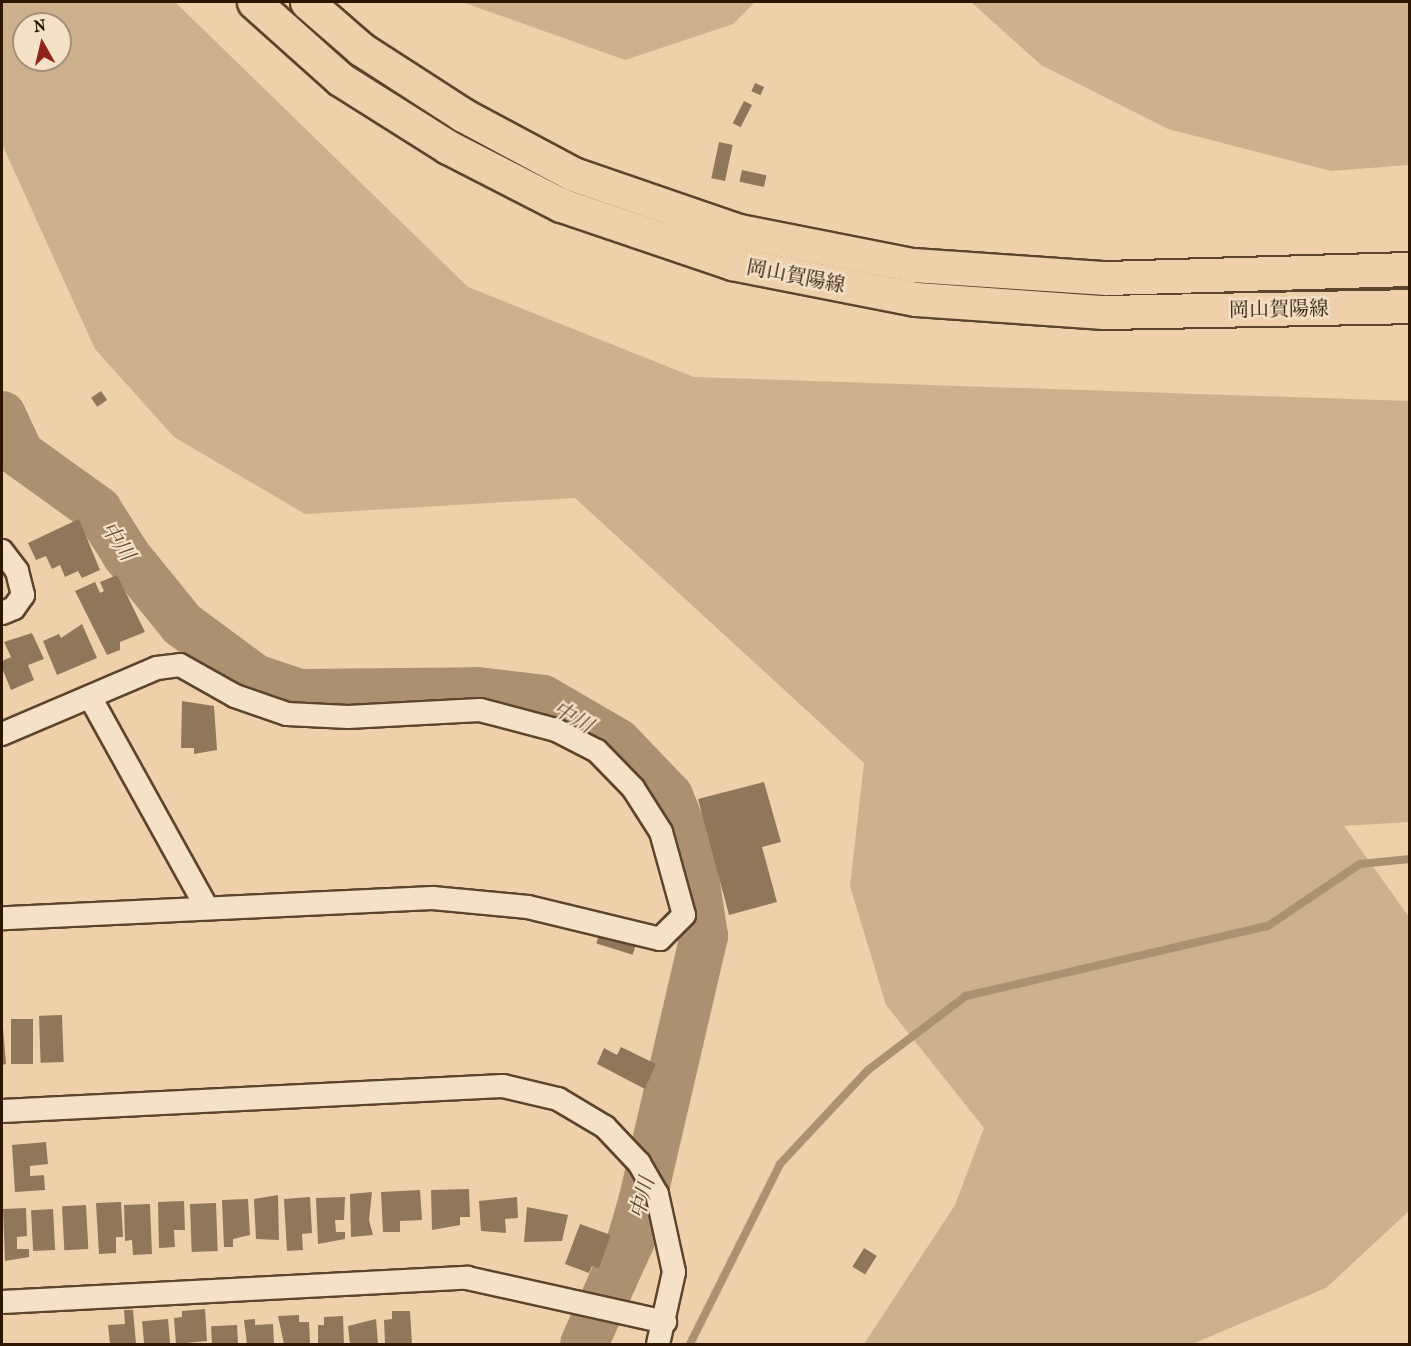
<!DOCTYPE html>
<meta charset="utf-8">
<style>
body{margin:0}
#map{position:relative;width:1411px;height:1346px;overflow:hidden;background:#eed1aa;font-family:"IM FELL French Canon","Noto Serif JP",serif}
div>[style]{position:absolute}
.green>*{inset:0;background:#cdb18d}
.stream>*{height:8px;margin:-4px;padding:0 4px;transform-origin:4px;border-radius:4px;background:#ac9171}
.river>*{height:48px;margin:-24px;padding:0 24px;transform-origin:24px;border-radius:24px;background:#ac9171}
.building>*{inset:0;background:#917759;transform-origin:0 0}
.roads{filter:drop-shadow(2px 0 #5c452c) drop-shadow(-2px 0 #5c452c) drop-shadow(0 2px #5c452c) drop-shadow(0 -2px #5c452c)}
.minor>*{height:22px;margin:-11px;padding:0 11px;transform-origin:11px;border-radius:11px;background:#f4e1c8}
.primary>*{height:33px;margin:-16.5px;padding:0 16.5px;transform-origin:16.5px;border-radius:16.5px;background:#eed1aa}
span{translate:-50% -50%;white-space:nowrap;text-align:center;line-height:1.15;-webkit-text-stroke:4.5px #f4e1c8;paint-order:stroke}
.street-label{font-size:20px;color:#2c1602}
.water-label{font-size:21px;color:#5f472e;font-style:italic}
.frame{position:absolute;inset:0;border:3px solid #2c1602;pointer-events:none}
.north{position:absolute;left:12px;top:12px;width:60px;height:60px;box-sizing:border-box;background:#f4e1c8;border:2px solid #a49079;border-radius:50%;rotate:352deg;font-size:16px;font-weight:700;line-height:24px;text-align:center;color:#2c1602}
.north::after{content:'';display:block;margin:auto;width:21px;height:27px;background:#8f2418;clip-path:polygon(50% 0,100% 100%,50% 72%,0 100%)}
</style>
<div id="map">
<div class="green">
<i style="clip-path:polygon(evenodd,2px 2px,175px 2px,468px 287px,694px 377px,1409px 401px,1409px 822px,1344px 826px,1409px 917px,1409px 1211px,1326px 1288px,1192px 1344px,864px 1344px,955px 1205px,984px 1128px,886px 1005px,850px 886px,864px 763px,575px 498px,305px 514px,174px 437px,95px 349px,2px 144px,2px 2px,24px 24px,60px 24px,60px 60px,24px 60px,24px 24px)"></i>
<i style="clip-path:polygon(462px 2px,755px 2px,733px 24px,625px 60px)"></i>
<i style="clip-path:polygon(971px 2px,1409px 2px,1409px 165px,1331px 171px,1168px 129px,1041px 65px)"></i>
</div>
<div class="stream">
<i style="left:690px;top:1344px;width:201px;rotate:-63.4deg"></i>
<i style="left:780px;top:1164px;width:129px;rotate:-46.9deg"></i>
<i style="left:868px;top:1070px;width:123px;rotate:-37.1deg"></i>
<i style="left:966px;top:996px;width:310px;rotate:-13.1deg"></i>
<i style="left:1268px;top:926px;width:111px;rotate:-34deg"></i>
<i style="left:1360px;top:864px;width:50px;rotate:-5.7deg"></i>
</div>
<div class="river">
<i style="left:2px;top:415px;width:43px;rotate:65.2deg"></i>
<i style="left:20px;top:454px;width:96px;rotate:35.7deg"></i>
<i style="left:98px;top:510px;width:54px;rotate:57.8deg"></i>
<i style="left:127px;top:556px;width:87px;rotate:51deg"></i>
<i style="left:182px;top:624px;width:91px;rotate:36.5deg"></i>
<i style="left:255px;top:678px;width:46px;rotate:18.8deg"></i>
<i style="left:299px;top:693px;width:179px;rotate:-0.6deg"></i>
<i style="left:478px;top:691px;width:65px;rotate:7deg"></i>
<i style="left:543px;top:699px;width:86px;rotate:30.2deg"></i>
<i style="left:617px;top:742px;width:75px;rotate:46.1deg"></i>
<i style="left:669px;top:796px;width:59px;rotate:68.2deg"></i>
<i style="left:691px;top:851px;width:86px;rotate:81.3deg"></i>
<i style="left:704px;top:936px;width:273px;rotate:103.1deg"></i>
<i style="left:642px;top:1202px;width:40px;rotate:106deg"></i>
<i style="left:631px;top:1240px;width:114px;rotate:114.3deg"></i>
</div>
<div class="building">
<i style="left:755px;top:83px;width:10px;height:9px;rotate:24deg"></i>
<i style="left:744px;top:101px;width:9px;height:25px;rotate:27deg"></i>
<i style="left:719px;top:142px;width:14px;height:37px;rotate:12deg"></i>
<i style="left:742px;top:170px;width:25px;height:12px;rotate:12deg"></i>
<i style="left:101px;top:391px;width:11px;height:12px;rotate:56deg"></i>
<i style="clip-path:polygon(79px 519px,100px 570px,82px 578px,78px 571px,65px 577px,60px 565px,52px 569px,46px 556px,36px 560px,28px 543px)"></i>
<i style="clip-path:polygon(117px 575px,145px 632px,120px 642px,120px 650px,107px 655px,75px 591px,95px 582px,100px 593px,104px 591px,100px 582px)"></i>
<i style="clip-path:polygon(82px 624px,97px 658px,57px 675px,43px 641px,59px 634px,61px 638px)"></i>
<i style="clip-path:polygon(32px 633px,44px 659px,28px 665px,34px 680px,11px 690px,2px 668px,2px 661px,11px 657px,4px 642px)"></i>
<i style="clip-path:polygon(182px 701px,214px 706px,217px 750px,194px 754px,194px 748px,181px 748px)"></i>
<i style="clip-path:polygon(764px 782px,781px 842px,762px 847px,777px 902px,729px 915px,698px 799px)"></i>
<i style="left:599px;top:935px;width:38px;height:9px;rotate:17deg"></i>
<i style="left:62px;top:1015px;width:47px;height:23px;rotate:88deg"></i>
<i style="clip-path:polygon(2px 1017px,6px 1064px,2px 1065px)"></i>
<i style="left:11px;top:1019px;width:22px;height:45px"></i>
<i style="clip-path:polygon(621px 1047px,656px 1064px,645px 1089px,597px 1064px,604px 1048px,617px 1055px)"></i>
<i style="clip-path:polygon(46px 1142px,48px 1164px,30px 1166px,30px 1176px,44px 1175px,45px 1190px,15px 1192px,12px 1145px)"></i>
<i style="clip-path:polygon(469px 1189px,470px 1217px,460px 1217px,460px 1225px,432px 1230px,431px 1190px)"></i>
<i style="clip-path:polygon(420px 1190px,422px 1220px,400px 1221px,400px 1232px,383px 1232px,381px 1192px)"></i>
<i style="clip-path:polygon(372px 1192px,369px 1220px,373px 1235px,351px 1237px,350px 1194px)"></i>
<i style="clip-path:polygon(278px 1195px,279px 1240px,256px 1239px,254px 1199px)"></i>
<i style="clip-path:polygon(310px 1197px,312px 1233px,302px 1234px,303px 1250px,287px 1251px,284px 1199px)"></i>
<i style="clip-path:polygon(345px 1197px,344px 1220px,335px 1220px,336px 1232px,345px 1232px,345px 1239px,318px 1244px,316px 1198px)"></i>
<i style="clip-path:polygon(517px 1197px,518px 1218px,505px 1219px,506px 1233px,481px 1231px,479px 1201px)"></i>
<i style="clip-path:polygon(248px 1199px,250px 1235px,233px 1239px,233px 1247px,224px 1247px,222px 1200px)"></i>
<i style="clip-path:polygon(184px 1201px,185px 1230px,174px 1230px,175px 1247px,159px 1248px,158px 1202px)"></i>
<i style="clip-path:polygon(121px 1202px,123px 1237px,116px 1237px,116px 1253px,99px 1254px,96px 1203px)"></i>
<i style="left:216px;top:1203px;width:48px;height:26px;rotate:88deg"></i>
<i style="clip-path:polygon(150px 1204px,152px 1254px,133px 1255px,132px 1240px,125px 1241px,124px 1205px)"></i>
<i style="left:86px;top:1205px;width:44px;height:24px;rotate:87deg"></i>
<i style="clip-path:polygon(527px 1207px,568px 1215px,562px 1241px,524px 1242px)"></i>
<i style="clip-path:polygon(26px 1208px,27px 1236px,17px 1237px,17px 1249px,29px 1249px,29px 1257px,5px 1261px,3px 1209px)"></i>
<i style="left:53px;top:1209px;width:41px;height:22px;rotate:87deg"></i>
<i style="clip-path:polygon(580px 1224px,611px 1235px,599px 1268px,592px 1266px,589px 1273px,565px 1264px)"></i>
<i style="left:864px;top:1248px;width:15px;height:22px;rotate:32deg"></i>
<i style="clip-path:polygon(205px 1309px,207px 1341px,176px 1344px,174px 1318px,182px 1317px,182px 1311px)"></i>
<i style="clip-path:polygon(124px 1310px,133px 1310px,136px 1344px,110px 1344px,108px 1325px,125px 1324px)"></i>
<i style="clip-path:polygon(392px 1311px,410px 1311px,412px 1344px,385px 1344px,384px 1320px,392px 1319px)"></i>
<i style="clip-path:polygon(299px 1315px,299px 1322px,309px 1322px,310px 1344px,284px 1344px,278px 1316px)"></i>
<i style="clip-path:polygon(343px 1316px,344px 1344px,318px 1344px,318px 1325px,324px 1325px,324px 1317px)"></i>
<i style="left:168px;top:1319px;width:25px;height:26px;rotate:85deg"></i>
<i style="clip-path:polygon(255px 1319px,255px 1325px,273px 1324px,274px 1344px,247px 1344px,244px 1320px)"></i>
<i style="clip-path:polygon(376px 1319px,378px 1344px,350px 1344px,348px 1326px)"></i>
<i style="left:237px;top:1325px;width:19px;height:26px;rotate:87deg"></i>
</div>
<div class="roads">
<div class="minor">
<i style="left:2px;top:551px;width:25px;rotate:53deg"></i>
<i style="left:17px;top:571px;width:25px;rotate:76deg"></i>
<i style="left:23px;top:595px;width:16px;rotate:125deg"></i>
<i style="left:14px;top:608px;width:13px;rotate:157deg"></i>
<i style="left:90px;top:697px;width:241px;rotate:61deg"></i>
<i style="left:2px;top:734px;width:168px;rotate:-23.1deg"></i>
<i style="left:157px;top:668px;width:23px;rotate:-7deg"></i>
<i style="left:180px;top:665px;width:63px;rotate:29.4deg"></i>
<i style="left:235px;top:696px;width:55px;rotate:19.1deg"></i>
<i style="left:287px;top:714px;width:61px;rotate:2.8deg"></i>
<i style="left:348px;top:717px;width:132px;rotate:-3deg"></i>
<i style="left:480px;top:710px;width:79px;rotate:14.7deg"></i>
<i style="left:556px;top:730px;width:46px;rotate:27.1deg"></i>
<i style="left:597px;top:751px;width:52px;rotate:45.8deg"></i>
<i style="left:633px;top:788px;width:52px;rotate:57.5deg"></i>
<i style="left:661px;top:832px;width:86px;rotate:74.5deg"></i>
<i style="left:684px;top:915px;width:34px;rotate:135deg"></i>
<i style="left:660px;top:939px;width:136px;rotate:-166.4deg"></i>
<i style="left:528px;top:907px;width:96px;rotate:-174.6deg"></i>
<i style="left:432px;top:898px;width:430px;rotate:177.3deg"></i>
<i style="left:2px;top:1111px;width:502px;rotate:-2.86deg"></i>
<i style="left:503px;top:1086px;width:57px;rotate:13.3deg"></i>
<i style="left:558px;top:1099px;width:55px;rotate:30.8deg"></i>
<i style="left:605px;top:1127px;width:50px;rotate:46.6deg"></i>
<i style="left:639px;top:1163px;width:36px;rotate:60deg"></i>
<i style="left:657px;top:1194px;width:80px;rotate:77.7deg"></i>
<i style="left:674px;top:1272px;width:74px;rotate:102.5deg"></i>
<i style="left:2px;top:1302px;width:466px;rotate:-3deg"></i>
<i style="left:467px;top:1278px;width:203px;rotate:12.5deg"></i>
</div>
<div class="primary">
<i style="left:254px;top:2px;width:115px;rotate:41.8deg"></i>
<i style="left:340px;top:79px;width:128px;rotate:32.2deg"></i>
<i style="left:448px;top:147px;width:127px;rotate:27.2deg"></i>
<i style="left:561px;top:205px;width:181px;rotate:18.7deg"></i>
<i style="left:732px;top:263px;width:187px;rotate:11.1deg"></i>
<i style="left:916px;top:299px;width:188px;rotate:4deg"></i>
<i style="left:1104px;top:312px;width:306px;rotate:-1.1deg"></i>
<i style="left:307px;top:2px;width:72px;rotate:41deg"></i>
<i style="left:361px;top:49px;width:121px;rotate:32.9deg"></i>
<i style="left:463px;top:115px;width:125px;rotate:28.2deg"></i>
<i style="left:573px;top:174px;width:176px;rotate:19deg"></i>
<i style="left:739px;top:231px;width:177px;rotate:11.1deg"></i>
<i style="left:913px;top:265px;width:193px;rotate:3.9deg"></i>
<i style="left:1106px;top:278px;width:304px;rotate:-1.7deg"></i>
</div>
</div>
<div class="street-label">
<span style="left:796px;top:276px;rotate:11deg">岡山賀陽線</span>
<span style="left:1279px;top:309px;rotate:-1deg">岡山賀陽線</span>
</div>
<div class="water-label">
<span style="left:118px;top:541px;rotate:56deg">中川</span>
<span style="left:573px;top:717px;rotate:30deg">中川</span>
<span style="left:642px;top:1198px;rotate:-75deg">中川</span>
</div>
<div class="frame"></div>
<div class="north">N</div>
</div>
